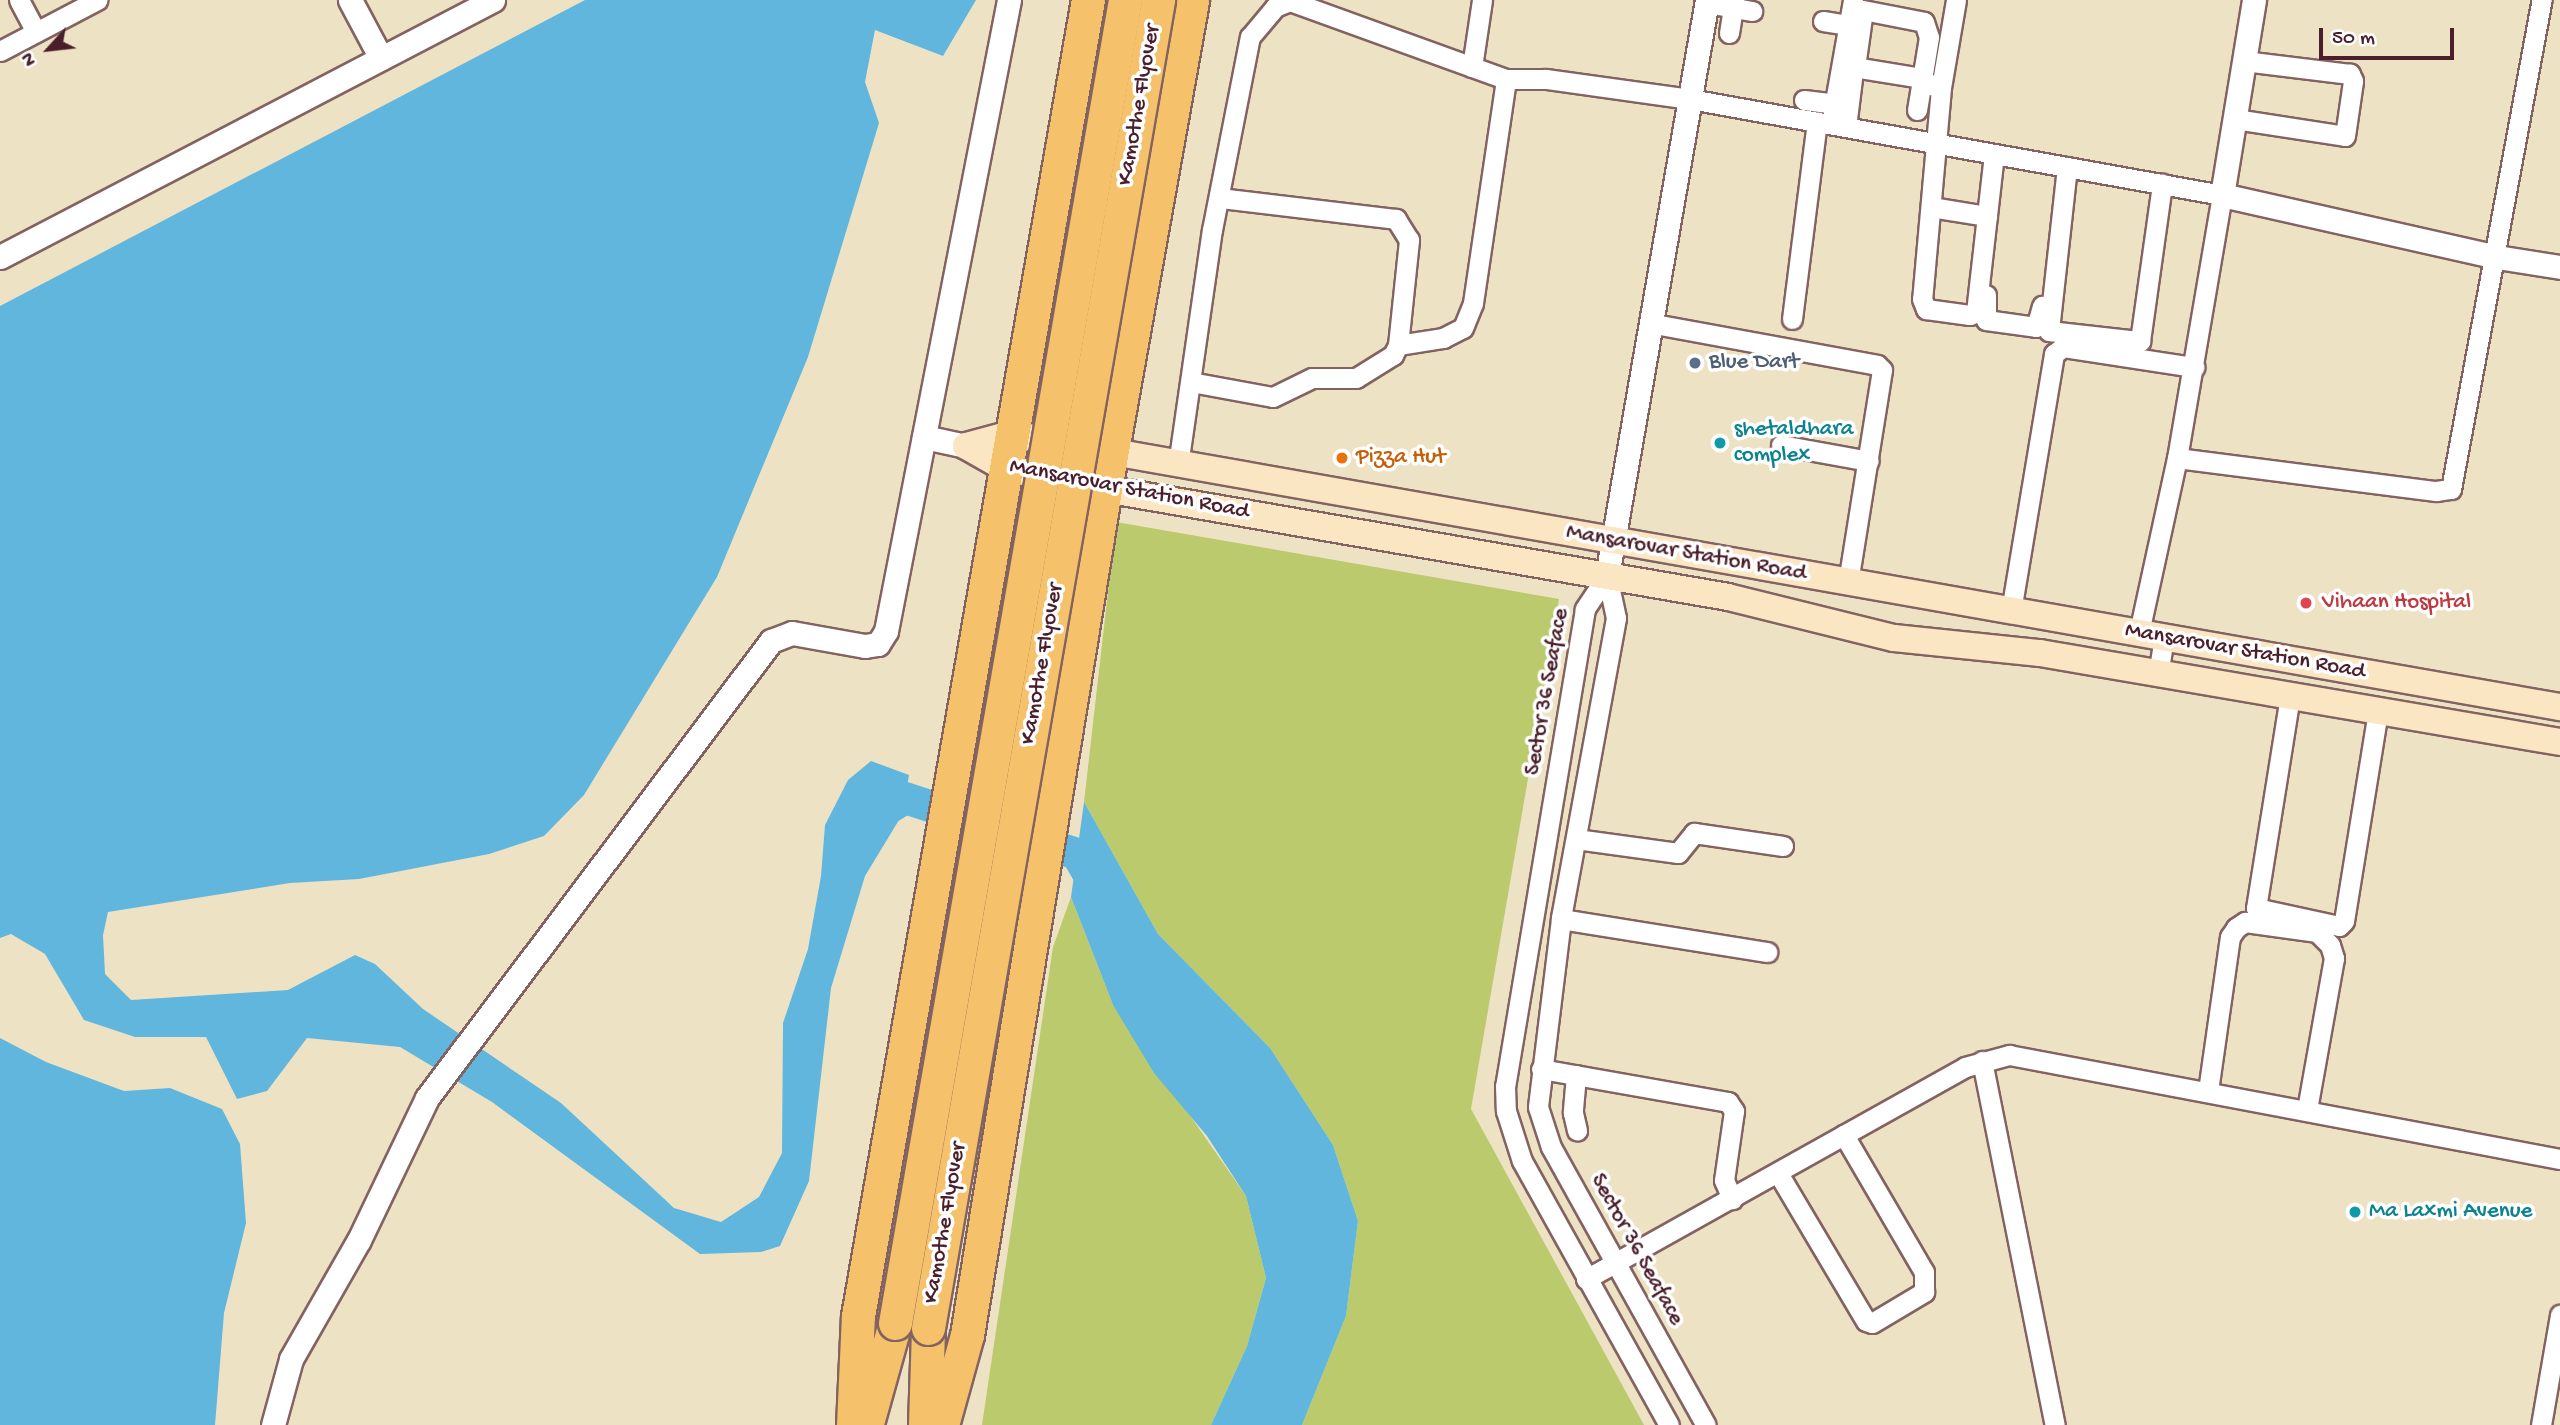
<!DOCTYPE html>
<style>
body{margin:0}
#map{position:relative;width:2560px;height:1425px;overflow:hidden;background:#eee2c4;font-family:"Gochi Hand",sans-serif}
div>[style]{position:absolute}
.green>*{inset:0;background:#baca6c}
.water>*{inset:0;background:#61b6dd}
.river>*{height:32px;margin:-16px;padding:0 16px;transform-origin:16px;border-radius:16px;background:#61b6dd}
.roads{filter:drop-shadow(2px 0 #836361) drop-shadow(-2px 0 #836361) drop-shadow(0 2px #836361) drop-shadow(0 -2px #836361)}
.minor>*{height:19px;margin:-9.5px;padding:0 9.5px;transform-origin:9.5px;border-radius:9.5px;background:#fff}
.tertiary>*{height:23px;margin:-11.5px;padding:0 11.5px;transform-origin:11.5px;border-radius:11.5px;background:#fff}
.secondary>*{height:26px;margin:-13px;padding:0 13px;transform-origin:13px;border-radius:13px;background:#fbe6c4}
.motorway>*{height:33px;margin:-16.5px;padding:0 16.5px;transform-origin:16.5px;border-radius:16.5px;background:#f5c16b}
.bridges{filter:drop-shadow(2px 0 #836361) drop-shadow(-2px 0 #836361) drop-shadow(0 2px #836361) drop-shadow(0 -2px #836361)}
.motorway-bridge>*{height:33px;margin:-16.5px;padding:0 16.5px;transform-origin:16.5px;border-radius:16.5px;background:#f5c16b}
.dots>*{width:19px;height:19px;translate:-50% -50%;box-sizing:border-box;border:4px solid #fff;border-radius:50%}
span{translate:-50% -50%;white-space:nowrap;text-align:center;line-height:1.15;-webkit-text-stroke:7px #fff;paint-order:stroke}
.street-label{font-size:23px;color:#4a1f2b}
.service-label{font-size:23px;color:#4e5e75}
.left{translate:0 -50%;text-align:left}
.culture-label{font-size:23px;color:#0d838f}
.food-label{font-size:23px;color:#c56008}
.health-label{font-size:23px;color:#be3a42}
.north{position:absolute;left:14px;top:14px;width:70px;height:70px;-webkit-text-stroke:5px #fff;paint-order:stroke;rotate:243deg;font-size:19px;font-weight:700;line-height:28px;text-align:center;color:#4a1f2b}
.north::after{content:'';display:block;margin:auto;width:24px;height:32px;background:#4a1f2b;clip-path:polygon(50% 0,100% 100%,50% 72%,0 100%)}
.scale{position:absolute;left:2319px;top:28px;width:135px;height:32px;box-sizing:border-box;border:4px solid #4a1f2b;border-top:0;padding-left:9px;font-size:21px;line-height:24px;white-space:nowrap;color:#4a1f2b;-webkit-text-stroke:5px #fff;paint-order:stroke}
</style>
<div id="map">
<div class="green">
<i style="clip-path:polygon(1116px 522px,1559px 599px,1471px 1109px,1644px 1425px,1302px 1425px,1346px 1316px,1358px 1221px,1333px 1145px,1270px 1048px,1158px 934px,1084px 802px)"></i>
<i style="clip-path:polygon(1071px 897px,1113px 1005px,1246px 1196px,1266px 1278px,1247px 1346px,1211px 1425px,982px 1425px,1053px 947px)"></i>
</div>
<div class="water">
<i style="clip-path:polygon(585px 0,976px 0,943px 56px,875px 30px,865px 82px,879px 123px,808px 357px,717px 577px,584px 795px,544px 836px,489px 854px,359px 879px,290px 883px,108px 912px,103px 935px,105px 974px,131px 1000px,288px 990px,355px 955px,375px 964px,423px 1009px,561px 1103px,674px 1208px,721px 1222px,759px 1197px,782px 1153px,783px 1023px,808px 949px,821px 876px,825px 825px,848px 780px,871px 761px,909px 775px,902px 815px,865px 876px,831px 988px,809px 1181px,780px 1246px,761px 1252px,700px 1254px,492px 1102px,400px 1047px,307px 1038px,267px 1091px,237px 1099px,206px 1037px,135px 1037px,84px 1020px,45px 954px,11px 934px,0 938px,0 306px)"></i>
<i style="clip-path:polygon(1084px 802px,1158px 934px,1270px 1048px,1333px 1145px,1358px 1221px,1346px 1316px,1302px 1425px,1211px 1425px,1247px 1346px,1266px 1278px,1246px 1196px,1207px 1136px,1154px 1073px,1113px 1005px,1071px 897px)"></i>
<i style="clip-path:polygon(0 1038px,46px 1062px,124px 1091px,170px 1088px,222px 1109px,240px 1144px,246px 1223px,224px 1313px,215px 1425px,0 1425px)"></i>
</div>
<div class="river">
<i style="left:870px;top:820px;width:41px;rotate:-32.2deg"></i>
<i style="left:905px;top:798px;width:181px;rotate:18deg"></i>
<i style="left:1077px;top:854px;width:40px;rotate:60.3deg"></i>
</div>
<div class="roads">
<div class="minor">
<i style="left:19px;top:0;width:36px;rotate:62deg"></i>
<i style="left:1956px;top:0;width:89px;rotate:99.7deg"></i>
<i style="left:1941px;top:88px;width:212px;rotate:95.1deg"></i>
<i style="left:1922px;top:299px;width:11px;rotate:68deg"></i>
<i style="left:1926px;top:309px;width:44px;rotate:7.8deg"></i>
<i style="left:1970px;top:315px;width:7px;rotate:-27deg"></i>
<i style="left:1976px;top:312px;width:159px;rotate:-83.5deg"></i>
<i style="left:1707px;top:3px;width:46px;rotate:10.1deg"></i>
<i style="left:1823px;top:21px;width:26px;rotate:9deg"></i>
<i style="left:1729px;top:33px;width:33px;rotate:-81deg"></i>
<i style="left:0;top:51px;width:110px;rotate:-27.7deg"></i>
<i style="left:1856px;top:60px;width:50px;rotate:-82deg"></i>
<i style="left:1863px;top:10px;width:62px;rotate:11.1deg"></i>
<i style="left:1924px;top:22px;width:16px;rotate:72deg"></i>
<i style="left:1929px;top:37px;width:74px;rotate:99.3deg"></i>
<i style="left:1472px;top:67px;width:68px;rotate:-81.5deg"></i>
<i style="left:1804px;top:100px;width:31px;rotate:7deg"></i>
<i style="left:2235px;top:119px;width:111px;rotate:8.8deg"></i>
<i style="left:2345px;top:136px;width:56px;rotate:-81.7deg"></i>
<i style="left:2353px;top:81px;width:8px;rotate:-113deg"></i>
<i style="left:2350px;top:74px;width:107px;rotate:-173deg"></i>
<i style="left:1831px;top:124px;width:126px;rotate:-79.9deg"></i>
<i style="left:1846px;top:127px;width:56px;rotate:-82.9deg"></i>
<i style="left:1853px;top:71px;width:8px;rotate:-23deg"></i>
<i style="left:1860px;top:68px;width:63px;rotate:9.2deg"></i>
<i style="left:1922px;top:78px;width:11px;rotate:41deg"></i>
<i style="left:2067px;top:167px;width:165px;rotate:96.3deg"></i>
<i style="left:2049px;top:331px;width:92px;rotate:6.3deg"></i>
<i style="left:2140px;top:341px;width:159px;rotate:-82deg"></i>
<i style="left:1931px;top:207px;width:57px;rotate:9.1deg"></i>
<i style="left:1986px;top:295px;width:25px;rotate:90deg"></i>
<i style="left:1986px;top:320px;width:50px;rotate:8deg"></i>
<i style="left:2036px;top:327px;width:22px;rotate:-74deg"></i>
<i style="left:1792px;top:319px;width:199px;rotate:-82.8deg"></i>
<i style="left:1649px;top:323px;width:232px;rotate:10.4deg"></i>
<i style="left:1877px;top:365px;width:7px;rotate:45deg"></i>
<i style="left:1882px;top:370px;width:216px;rotate:99.1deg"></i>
<i style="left:1398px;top:345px;width:46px;rotate:-8.8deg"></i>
<i style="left:1443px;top:338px;width:22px;rotate:-27deg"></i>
<i style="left:1463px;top:328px;width:27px;rotate:-68deg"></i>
<i style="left:1473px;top:303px;width:226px;rotate:-81.6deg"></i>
<i style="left:1191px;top:382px;width:83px;rotate:10.4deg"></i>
<i style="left:1273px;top:397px;width:43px;rotate:-26deg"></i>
<i style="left:1312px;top:378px;width:44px"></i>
<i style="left:1356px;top:378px;width:44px;rotate:-31.9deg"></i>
<i style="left:1393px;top:355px;width:11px;rotate:-63deg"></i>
<i style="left:1398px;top:345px;width:106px;rotate:-84deg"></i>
<i style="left:1409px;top:240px;width:25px;rotate:-122deg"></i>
<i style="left:1396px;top:219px;width:177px;rotate:-173.2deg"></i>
<i style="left:1781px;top:445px;width:89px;rotate:10.3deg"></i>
<i style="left:2177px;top:458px;width:261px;rotate:7.3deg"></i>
<i style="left:2436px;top:491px;width:15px;rotate:-8deg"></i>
<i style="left:2451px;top:489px;width:497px;rotate:-79.5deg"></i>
<i style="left:1178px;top:465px;width:237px;rotate:-81.8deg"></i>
<i style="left:1212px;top:230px;width:197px;rotate:-78.9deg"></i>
<i style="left:1250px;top:37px;width:39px;rotate:-50deg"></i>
<i style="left:1275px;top:7px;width:16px;rotate:-22deg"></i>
<i style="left:1290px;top:1px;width:230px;rotate:19.9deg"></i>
<i style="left:1506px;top:79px;width:40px"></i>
<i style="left:1546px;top:79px;width:145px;rotate:7.9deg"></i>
<i style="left:1690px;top:99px;width:541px;rotate:10.23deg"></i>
<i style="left:2222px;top:195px;width:267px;rotate:99.7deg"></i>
<i style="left:2177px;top:458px;width:178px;rotate:102.3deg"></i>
<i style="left:1607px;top:576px;width:40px;rotate:124deg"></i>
<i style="left:1585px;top:609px;width:484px;rotate:99.5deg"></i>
<i style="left:1505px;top:1086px;width:25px;rotate:88deg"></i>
<i style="left:1506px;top:1111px;width:52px;rotate:72.3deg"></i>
<i style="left:1522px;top:1161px;width:302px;rotate:60.9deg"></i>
<i style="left:1607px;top:576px;width:43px;rotate:77.9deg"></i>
<i style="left:1616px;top:618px;width:306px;rotate:100.4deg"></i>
<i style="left:1561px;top:919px;width:189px;rotate:97deg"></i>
<i style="left:1538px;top:1107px;width:42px;rotate:72deg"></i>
<i style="left:1551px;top:1147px;width:318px;rotate:60.9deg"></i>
<i style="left:2011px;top:611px;width:261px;rotate:-80.5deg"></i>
<i style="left:2054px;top:354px;width:11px;rotate:-38deg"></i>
<i style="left:2063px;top:347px;width:133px;rotate:8.7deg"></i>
<i style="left:2158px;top:675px;width:38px;rotate:-81deg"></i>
<i style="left:2290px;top:696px;width:215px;rotate:99.1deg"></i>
<i style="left:2256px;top:908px;width:85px;rotate:12.2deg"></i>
<i style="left:2339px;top:926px;width:7px;rotate:-45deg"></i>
<i style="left:2344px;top:921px;width:214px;rotate:-80.8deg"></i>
<i style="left:1576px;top:839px;width:103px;rotate:7.8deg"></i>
<i style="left:1678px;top:853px;width:26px;rotate:-51deg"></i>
<i style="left:1694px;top:833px;width:90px;rotate:8.3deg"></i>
<i style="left:1561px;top:919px;width:209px;rotate:9.1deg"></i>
<i style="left:1982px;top:1061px;width:371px;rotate:78.7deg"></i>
<i style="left:1541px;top:1069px;width:190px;rotate:10deg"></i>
<i style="left:1728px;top:1102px;width:11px;rotate:56deg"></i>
<i style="left:1734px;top:1111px;width:70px;rotate:98.2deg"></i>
<i style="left:1724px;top:1180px;width:21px;rotate:67deg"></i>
<i style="left:1576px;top:1075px;width:38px;rotate:95deg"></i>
<i style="left:1573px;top:1113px;width:18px;rotate:77deg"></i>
<i style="left:2208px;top:1091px;width:156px;rotate:-81.9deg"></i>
<i style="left:2230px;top:937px;width:11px;rotate:-56deg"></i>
<i style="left:2236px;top:928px;width:11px;rotate:-34deg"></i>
<i style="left:2245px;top:922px;width:73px;rotate:7.9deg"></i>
<i style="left:2317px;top:932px;width:18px;rotate:45deg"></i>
<i style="left:2330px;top:945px;width:14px;rotate:73deg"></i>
<i style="left:2334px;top:958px;width:154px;rotate:100.1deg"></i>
<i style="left:1778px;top:1173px;width:172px;rotate:59.3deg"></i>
<i style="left:1866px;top:1321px;width:6px;rotate:18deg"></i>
<i style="left:1872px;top:1323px;width:61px;rotate:-30.8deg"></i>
<i style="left:1924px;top:1292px;width:20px;rotate:-90deg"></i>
<i style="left:1924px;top:1272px;width:159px;rotate:-120.3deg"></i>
<i style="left:1586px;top:1279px;width:434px;rotate:-29.2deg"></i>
<i style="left:1965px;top:1067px;width:46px;rotate:-15.3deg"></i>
<i style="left:2009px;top:1055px;width:561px;rotate:10.69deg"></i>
<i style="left:2541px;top:1425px;width:112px;rotate:-80.2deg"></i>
</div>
<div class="tertiary">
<i style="left:350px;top:0;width:66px;rotate:61.9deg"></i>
<i style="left:2254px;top:0;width:198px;rotate:99.3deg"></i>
<i style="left:2222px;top:195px;width:282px;rotate:12.7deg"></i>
<i style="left:2497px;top:257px;width:64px;rotate:9deg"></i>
<i style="left:0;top:257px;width:556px;rotate:-27.53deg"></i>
<i style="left:924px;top:437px;width:43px;rotate:12.1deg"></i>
<i style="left:1607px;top:576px;width:585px;rotate:-80.15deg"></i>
<i style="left:273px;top:1425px;width:68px;rotate:-74.7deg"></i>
<i style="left:291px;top:1359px;width:137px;rotate:-60.3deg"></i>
<i style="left:359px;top:1240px;width:157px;rotate:-64.4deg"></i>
<i style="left:427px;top:1098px;width:572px;rotate:-53.03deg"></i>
<i style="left:771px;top:641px;width:22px;rotate:-21deg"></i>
<i style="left:792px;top:633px;width:74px;rotate:10.1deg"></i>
<i style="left:865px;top:646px;width:13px;rotate:-9deg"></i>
<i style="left:878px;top:644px;width:15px;rotate:-58deg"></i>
<i style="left:886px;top:631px;width:643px;rotate:-78.97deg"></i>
</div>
<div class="secondary">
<i style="left:966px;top:446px;width:45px;rotate:29.4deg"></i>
<i style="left:1005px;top:468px;width:102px;rotate:11.9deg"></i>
<i style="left:1105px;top:489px;width:632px;rotate:9.83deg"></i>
<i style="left:1728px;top:597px;width:171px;rotate:13.9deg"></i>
<i style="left:1894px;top:638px;width:147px;rotate:5.9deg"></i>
<i style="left:2040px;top:653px;width:528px;rotate:9.71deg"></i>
<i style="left:966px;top:446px;width:47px;rotate:-14.9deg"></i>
<i style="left:1011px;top:434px;width:1573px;rotate:10deg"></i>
</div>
<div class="motorway">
<i style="left:867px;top:1423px;width:104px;rotate:-74.4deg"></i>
<i style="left:853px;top:1425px;width:109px;rotate:-87.4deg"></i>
<i style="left:858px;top:1316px;width:1336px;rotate:-80.09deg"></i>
<i style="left:925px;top:1425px;width:97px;rotate:-88.2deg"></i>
<i style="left:942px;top:1425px;width:93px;rotate:-74.5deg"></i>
<i style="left:967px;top:1335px;width:857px;rotate:-80.74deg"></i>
<i style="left:1105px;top:489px;width:497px;rotate:-79.9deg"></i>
</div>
</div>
<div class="bridges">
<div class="motorway-bridge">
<i style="left:895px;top:1323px;width:1343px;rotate:-80.14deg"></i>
<i style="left:928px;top:1328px;width:1348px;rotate:-80.17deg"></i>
</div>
</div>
<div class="dots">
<i style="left:1695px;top:363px;background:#5c6f8a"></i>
<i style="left:1720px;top:443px;background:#0f9aa8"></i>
<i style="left:1342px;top:458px;background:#e8710a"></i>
<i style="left:2306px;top:603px;background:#e0444e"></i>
<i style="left:2355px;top:1212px;background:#0f9aa8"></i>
</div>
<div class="street-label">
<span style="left:1140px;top:105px;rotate:-80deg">Kamothe Flyover</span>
<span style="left:1129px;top:490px;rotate:11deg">Mansarovar Station Road</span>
<span style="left:1686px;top:554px;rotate:10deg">Mansarovar Station Road</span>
<span style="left:2245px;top:652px;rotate:10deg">Mansarovar Station Road</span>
<span style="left:1043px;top:664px;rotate:-80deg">Kamothe Flyover</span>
<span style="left:1548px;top:692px;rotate:-80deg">Sector 36 Seaface</span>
<span style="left:946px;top:1223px;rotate:-80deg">Kamothe Flyover</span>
<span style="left:1636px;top:1250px;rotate:61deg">Sector 36 Seaface</span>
</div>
<div class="service-label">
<span class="left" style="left:1709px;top:363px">Blue Dart</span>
</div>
<div class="culture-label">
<span class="left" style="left:1734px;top:443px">shetaldhara<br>complex</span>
<span class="left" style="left:2369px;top:1212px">Ma Laxmi Avenue</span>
</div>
<div class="food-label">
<span class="left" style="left:1356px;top:458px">Pizza Hut</span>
</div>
<div class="health-label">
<span class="left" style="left:2322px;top:603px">Vihaan Hospital</span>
</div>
<div class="north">N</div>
<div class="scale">50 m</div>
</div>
